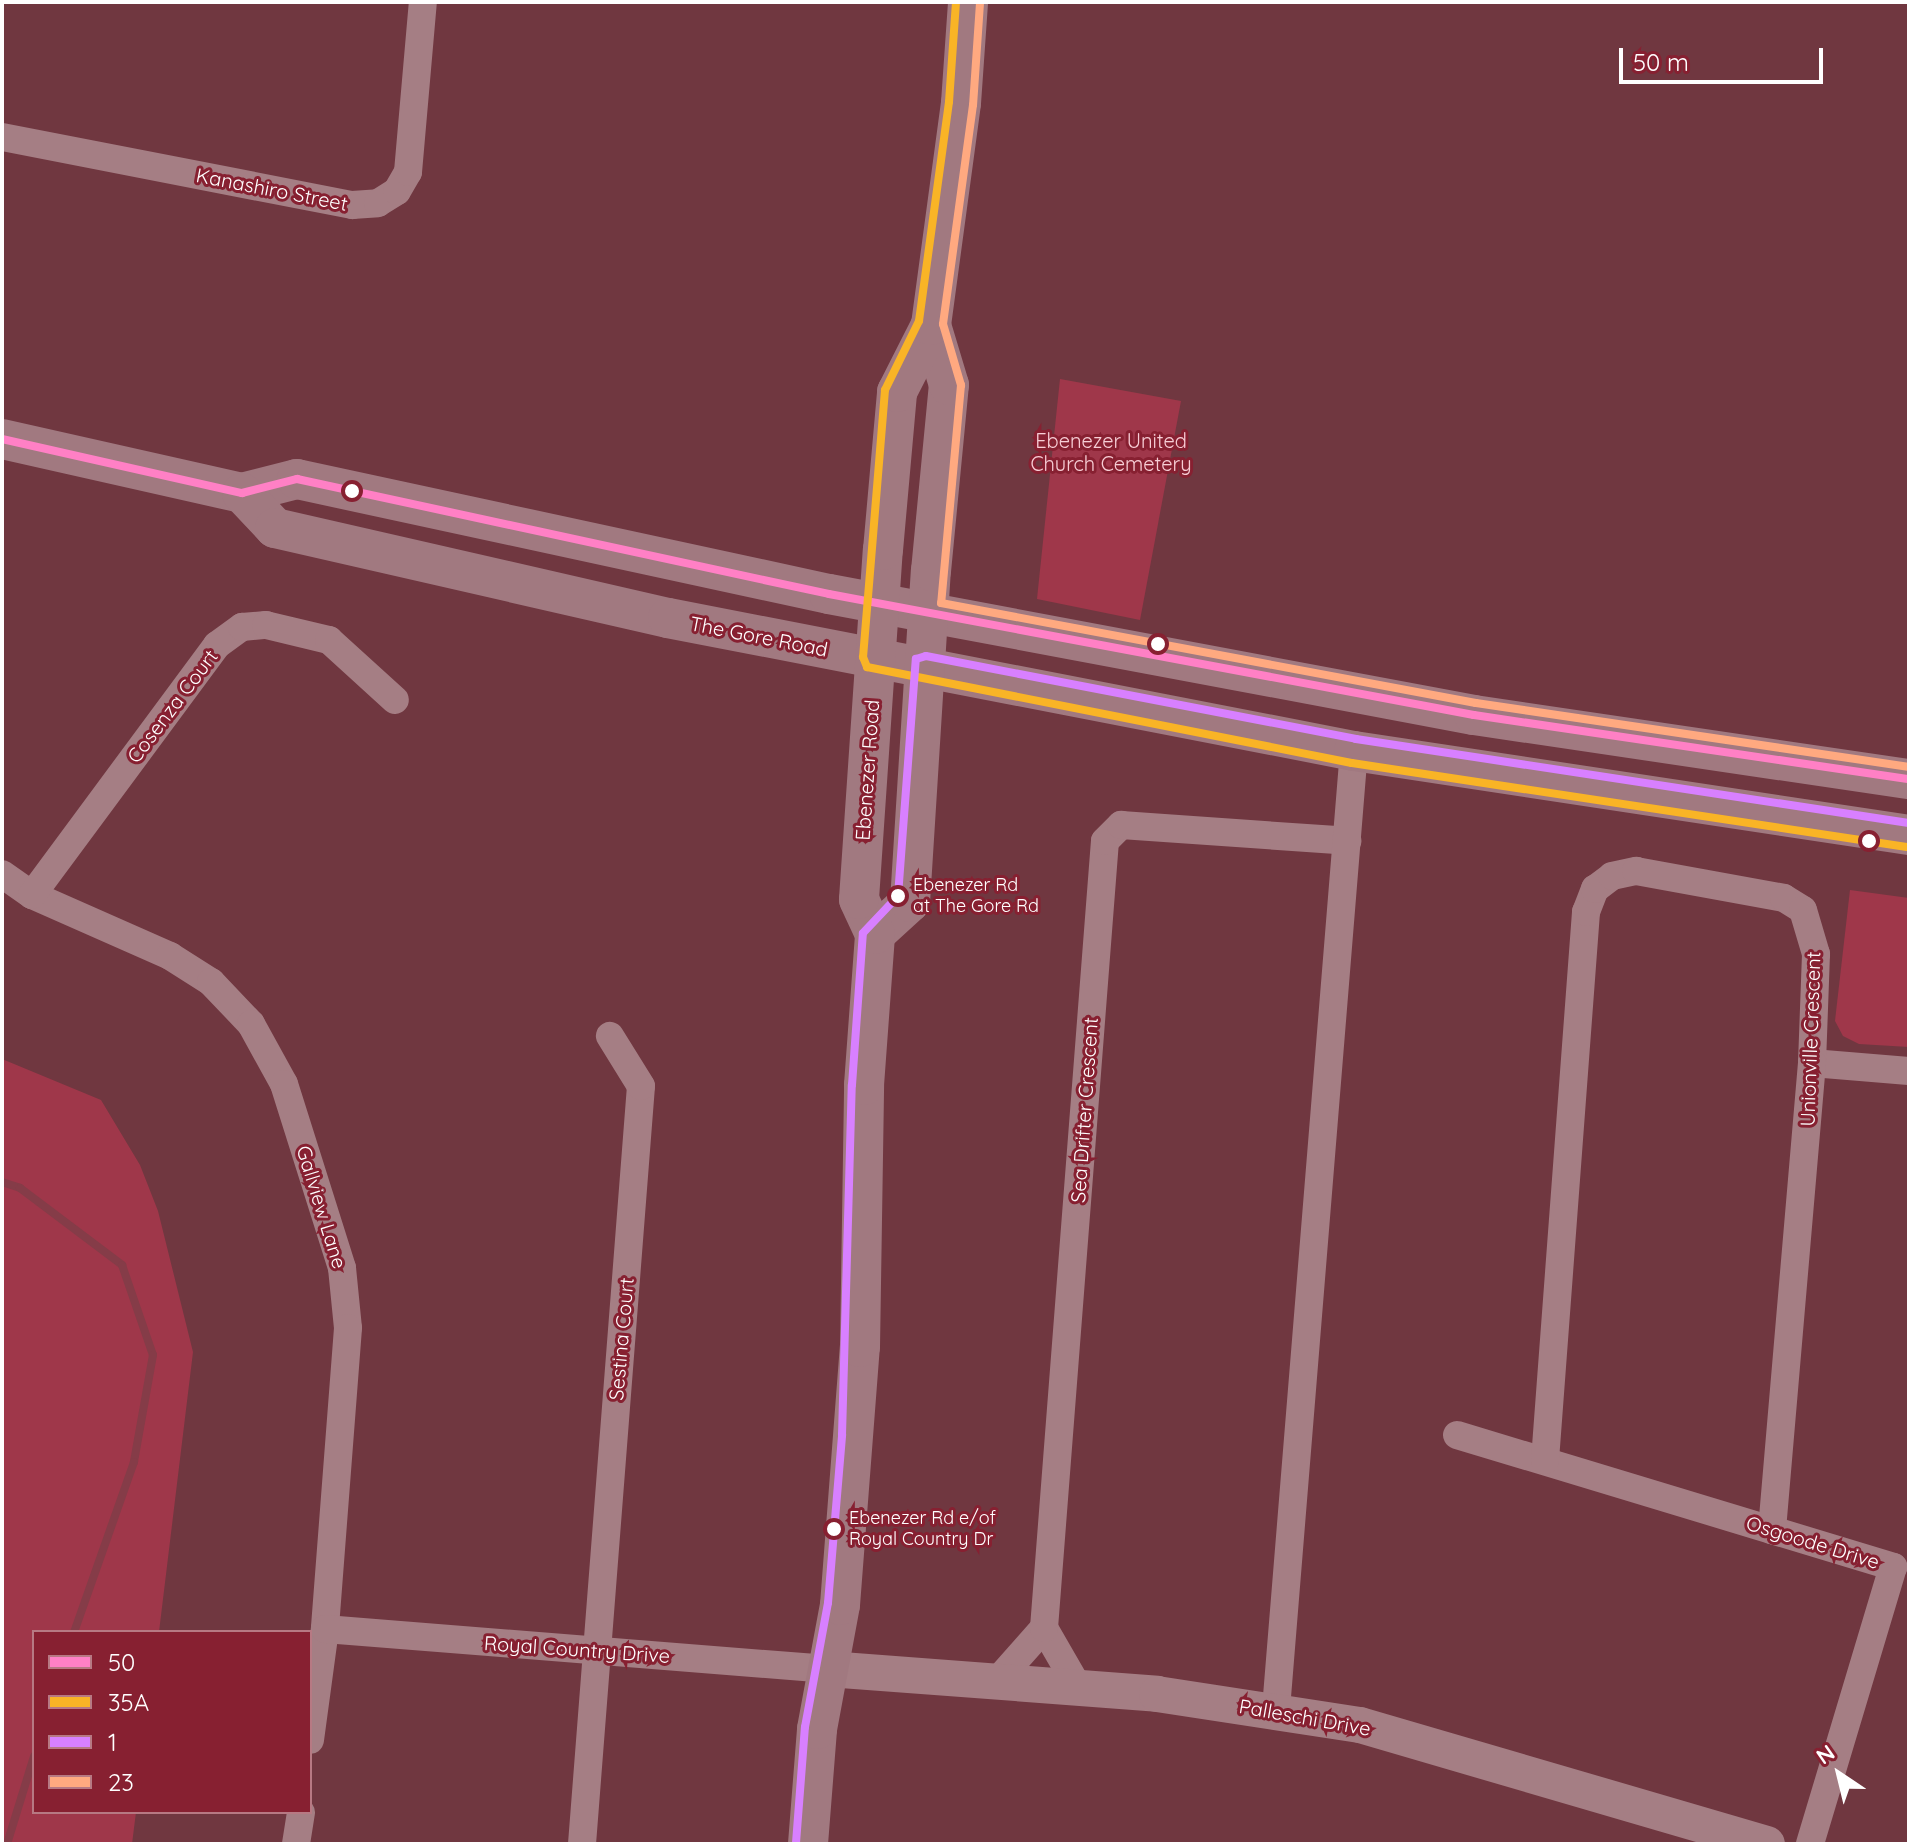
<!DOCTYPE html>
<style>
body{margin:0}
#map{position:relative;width:1911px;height:1846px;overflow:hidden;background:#703740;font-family:Quicksand,sans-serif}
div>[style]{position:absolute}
.green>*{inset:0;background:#9f374a}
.stream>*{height:8px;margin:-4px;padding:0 4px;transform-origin:4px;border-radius:4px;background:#853c48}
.minor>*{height:28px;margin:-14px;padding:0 14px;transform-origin:14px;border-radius:14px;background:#a57e84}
.tertiary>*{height:36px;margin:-18px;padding:0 18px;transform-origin:18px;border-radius:18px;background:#a57e84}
.secondary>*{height:40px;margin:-20px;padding:0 20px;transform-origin:20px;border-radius:20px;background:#a17980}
.bus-1>*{height:8px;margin:-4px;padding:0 4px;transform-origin:4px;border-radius:4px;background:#ff80c5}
.bus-2>*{height:8px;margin:-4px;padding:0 4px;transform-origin:4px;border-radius:4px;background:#f9b426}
.bus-3>*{height:8px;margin:-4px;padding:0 4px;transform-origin:4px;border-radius:4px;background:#d880ff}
.bus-4>*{height:8px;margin:-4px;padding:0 4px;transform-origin:4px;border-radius:4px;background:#ffa980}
.dots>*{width:22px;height:22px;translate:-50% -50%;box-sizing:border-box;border:4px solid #872031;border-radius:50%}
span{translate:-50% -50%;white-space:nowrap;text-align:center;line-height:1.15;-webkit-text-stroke:6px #872031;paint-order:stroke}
.bus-label{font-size:18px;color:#fff}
.left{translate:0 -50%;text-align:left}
.street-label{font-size:20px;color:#fff}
.park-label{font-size:20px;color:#f7ced6}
.frame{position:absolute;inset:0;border:4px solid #fff;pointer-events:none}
.legend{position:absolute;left:32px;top:1630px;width:280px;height:184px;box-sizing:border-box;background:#872031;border:2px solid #b77983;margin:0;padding:10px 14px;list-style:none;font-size:24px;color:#fff}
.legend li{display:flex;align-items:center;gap:16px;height:40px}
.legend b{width:40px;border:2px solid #b77983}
.north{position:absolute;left:1799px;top:1734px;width:80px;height:80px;-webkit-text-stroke:6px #872031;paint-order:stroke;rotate:325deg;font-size:22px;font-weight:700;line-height:32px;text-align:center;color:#fff}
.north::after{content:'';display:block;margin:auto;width:28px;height:36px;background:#fff;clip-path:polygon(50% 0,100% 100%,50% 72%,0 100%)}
.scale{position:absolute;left:1619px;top:48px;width:204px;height:36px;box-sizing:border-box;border:4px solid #fff;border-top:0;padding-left:10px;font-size:24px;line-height:28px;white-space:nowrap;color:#fff;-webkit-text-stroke:6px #872031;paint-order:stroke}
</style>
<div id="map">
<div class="green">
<i style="clip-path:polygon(1060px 379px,1181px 401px,1140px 620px,1037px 599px)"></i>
<i style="clip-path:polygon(1850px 890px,1909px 898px,1909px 1047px,1859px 1044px,1843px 1036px,1835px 1021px)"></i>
<i style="clip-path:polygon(2px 1059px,101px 1100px,140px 1165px,158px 1211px,193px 1352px,159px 1632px,34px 1632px,34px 1812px,136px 1812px,132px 1844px,2px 1844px)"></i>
</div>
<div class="stream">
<i style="left:2px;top:1182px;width:19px;rotate:18deg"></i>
<i style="left:20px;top:1188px;width:128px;rotate:37deg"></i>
<i style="left:122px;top:1265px;width:95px;rotate:71deg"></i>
<i style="left:153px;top:1355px;width:109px;rotate:100.1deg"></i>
<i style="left:134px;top:1462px;width:180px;rotate:109.4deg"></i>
<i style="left:7px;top:1844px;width:92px;rotate:-72.9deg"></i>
</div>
<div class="minor">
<i style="left:2px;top:137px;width:357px;rotate:11deg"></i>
<i style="left:352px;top:205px;width:26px;rotate:-4deg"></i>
<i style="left:378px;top:203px;width:22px;rotate:-32deg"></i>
<i style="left:397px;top:191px;width:22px;rotate:-60deg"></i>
<i style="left:408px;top:172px;width:171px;rotate:-85deg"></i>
<i style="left:2px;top:874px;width:37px;rotate:35deg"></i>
<i style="left:32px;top:895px;width:151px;rotate:23.8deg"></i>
<i style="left:170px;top:956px;width:49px;rotate:32.4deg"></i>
<i style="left:211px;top:982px;width:58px;rotate:46.4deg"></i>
<i style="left:251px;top:1024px;width:68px;rotate:61.2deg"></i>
<i style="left:284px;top:1084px;width:193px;rotate:72.5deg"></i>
<i style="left:342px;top:1268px;width:60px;rotate:84.3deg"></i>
<i style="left:348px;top:1328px;width:302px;rotate:94.4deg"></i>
<i style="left:325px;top:1629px;width:112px;rotate:97.7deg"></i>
<i style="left:32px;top:895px;width:311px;rotate:-53.5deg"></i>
<i style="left:217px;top:645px;width:31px;rotate:-36deg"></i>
<i style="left:242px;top:627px;width:24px;rotate:-5deg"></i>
<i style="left:266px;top:625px;width:65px;rotate:13.4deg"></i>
<i style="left:329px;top:640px;width:89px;rotate:42.3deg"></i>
<i style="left:1812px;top:1063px;width:97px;rotate:4.7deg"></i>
<i style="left:1457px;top:1435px;width:456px;rotate:16.8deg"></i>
<i style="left:1893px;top:1567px;width:289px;rotate:106.7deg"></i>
<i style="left:1545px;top:1460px;width:550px;rotate:-85.72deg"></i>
<i style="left:1586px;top:912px;width:25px;rotate:-69deg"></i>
<i style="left:1595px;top:889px;width:21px;rotate:-37deg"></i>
<i style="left:1612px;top:876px;width:25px;rotate:-12deg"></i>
<i style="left:1636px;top:871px;width:150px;rotate:10.3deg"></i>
<i style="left:1784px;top:898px;width:22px;rotate:32deg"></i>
<i style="left:1803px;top:910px;width:46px;rotate:73.5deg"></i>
<i style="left:1816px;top:954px;width:109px;rotate:92.1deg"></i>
<i style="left:1812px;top:1063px;width:469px;rotate:94.9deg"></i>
<i style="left:325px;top:1629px;width:505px;rotate:4.55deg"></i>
<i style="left:997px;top:1681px;width:71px;rotate:-48.4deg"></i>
<i style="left:1078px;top:1687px;width:68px;rotate:-120deg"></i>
<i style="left:1044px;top:1628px;width:789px;rotate:-85.57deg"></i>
<i style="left:1105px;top:841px;width:23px;rotate:-45deg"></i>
<i style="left:1121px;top:825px;width:227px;rotate:4deg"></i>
<i style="left:1276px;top:1709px;width:961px;rotate:-85.35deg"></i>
<i style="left:296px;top:1844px;width:32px;rotate:-81deg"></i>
<i style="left:582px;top:1844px;width:760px;rotate:-85.55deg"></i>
<i style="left:641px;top:1086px;width:59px;rotate:-121.8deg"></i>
</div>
<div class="tertiary">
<i style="left:828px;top:1669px;width:330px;rotate:4.3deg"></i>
<i style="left:1157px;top:1694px;width:205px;rotate:8.7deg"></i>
<i style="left:1360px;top:1725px;width:424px;rotate:16.3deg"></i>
</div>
<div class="secondary">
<i style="left:2px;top:439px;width:246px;rotate:12.7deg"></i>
<i style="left:242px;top:493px;width:57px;rotate:-14.3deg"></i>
<i style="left:297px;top:479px;width:544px;rotate:12.2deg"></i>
<i style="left:829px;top:594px;width:656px;rotate:10.63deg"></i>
<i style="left:1474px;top:715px;width:440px;rotate:8.4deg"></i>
<i style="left:242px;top:493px;width:48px;rotate:46.7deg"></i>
<i style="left:275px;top:528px;width:403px;rotate:12.9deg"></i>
<i style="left:668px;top:618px;width:699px;rotate:10.97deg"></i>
<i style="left:1354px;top:751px;width:561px;rotate:8.61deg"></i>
<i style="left:875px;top:934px;width:47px;rotate:-42.4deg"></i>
<i style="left:910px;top:902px;width:332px;rotate:-86.4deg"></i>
<i style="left:931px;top:571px;width:187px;rotate:-84.5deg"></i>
<i style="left:949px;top:385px;width:63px;rotate:-106.7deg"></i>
<i style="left:808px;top:1844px;width:115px;rotate:-85.5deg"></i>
<i style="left:817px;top:1729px;width:126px;rotate:-79.5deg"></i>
<i style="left:840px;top:1605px;width:259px;rotate:-85.6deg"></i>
<i style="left:860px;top:1347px;width:262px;rotate:-89.1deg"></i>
<i style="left:864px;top:1085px;width:151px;rotate:-85.8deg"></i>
<i style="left:875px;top:934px;width:38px;rotate:-115deg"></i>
<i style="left:859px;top:899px;width:350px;rotate:-86.1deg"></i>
<i style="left:883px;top:550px;width:159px;rotate:-84.9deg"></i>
<i style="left:897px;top:392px;width:75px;rotate:-63.1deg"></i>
<i style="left:931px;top:325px;width:224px;rotate:-82.3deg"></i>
<i style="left:961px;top:103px;width:101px;rotate:-86deg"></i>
</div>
<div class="bus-1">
<i style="left:2px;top:439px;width:246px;rotate:12.7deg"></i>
<i style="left:242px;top:493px;width:57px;rotate:-14.3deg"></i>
<i style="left:297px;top:479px;width:544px;rotate:12.2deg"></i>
<i style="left:829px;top:594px;width:656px;rotate:10.63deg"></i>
<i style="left:1474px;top:715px;width:440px;rotate:8.4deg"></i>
</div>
<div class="bus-2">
<i style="left:956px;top:2px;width:100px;rotate:94deg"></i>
<i style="left:949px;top:102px;width:221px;rotate:97.8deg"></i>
<i style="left:919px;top:321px;width:77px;rotate:116.2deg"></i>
<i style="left:885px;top:390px;width:268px;rotate:94.7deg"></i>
<i style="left:863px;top:657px;width:11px;rotate:68deg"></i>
<i style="left:867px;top:667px;width:494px;rotate:11.2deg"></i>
<i style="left:1352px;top:763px;width:561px;rotate:8.61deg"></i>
</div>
<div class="bus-3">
<i style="left:796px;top:1843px;width:116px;rotate:-85.6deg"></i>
<i style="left:805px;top:1727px;width:126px;rotate:-79.5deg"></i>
<i style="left:828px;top:1603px;width:169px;rotate:-85.2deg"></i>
<i style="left:842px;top:1435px;width:350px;rotate:-88.4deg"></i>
<i style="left:852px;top:1085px;width:152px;rotate:-85.9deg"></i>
<i style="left:863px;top:933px;width:51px;rotate:-46.6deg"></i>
<i style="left:898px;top:896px;width:238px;rotate:-85.7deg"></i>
<i style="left:916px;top:659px;width:10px;rotate:-17deg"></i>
<i style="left:926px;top:656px;width:438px;rotate:10.9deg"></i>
<i style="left:1356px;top:739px;width:559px;rotate:8.64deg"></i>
</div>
<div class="bus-4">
<i style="left:980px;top:3px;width:102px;rotate:93.9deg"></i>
<i style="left:973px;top:105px;width:221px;rotate:97.8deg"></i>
<i style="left:943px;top:324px;width:64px;rotate:73.6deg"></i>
<i style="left:961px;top:385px;width:219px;rotate:95.2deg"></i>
<i style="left:941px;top:603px;width:544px;rotate:10.59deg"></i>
<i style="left:1476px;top:703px;width:438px;rotate:8.4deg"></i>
</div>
<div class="dots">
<i style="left:352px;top:491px;background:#fff"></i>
<i style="left:1158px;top:644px;background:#fff"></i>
<i style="left:1869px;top:841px;background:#fff"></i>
<i style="left:898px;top:896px;background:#fff"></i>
<i style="left:834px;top:1529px;background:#fff"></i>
</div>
<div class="bus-label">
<span class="left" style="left:913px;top:896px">Ebenezer Rd<br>at The Gore Rd</span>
<span class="left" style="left:849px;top:1529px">Ebenezer Rd e/of<br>Royal Country Dr</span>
</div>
<div class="street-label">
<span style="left:272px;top:189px;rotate:11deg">Kanashiro Street</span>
<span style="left:759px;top:636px;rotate:11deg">The Gore Road</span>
<span style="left:172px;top:706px;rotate:-53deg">Cosenza Court</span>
<span style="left:867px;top:770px;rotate:-86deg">Ebenezer Road</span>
<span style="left:1810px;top:1039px;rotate:-88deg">Unionville Crescent</span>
<span style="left:1084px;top:1110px;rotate:-86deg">Sea Drifter Crescent</span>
<span style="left:322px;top:1207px;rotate:73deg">Gallview Lane</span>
<span style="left:621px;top:1339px;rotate:-85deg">Sestina Court</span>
<span style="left:1813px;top:1542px;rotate:17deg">Osgoode Drive</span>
<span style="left:577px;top:1649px;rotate:4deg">Royal Country Drive</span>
<span style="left:1305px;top:1717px;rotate:10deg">Palleschi Drive</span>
</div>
<div class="park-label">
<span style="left:1111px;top:452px">Ebenezer United<br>Church Cemetery</span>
</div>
<div class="frame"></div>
<ul class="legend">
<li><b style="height:10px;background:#ff80c5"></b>50</li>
<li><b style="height:10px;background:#f9b426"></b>35A</li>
<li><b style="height:10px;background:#d880ff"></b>1</li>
<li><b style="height:10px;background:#ffa980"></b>23</li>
</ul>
<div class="north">N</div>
<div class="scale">50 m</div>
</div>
